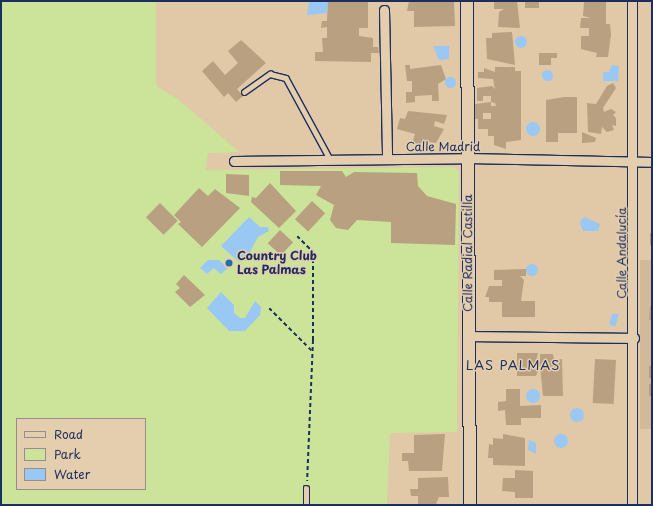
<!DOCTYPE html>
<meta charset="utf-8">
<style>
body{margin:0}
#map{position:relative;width:653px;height:506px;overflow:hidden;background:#e1c8a6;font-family:"Playpen Sans",sans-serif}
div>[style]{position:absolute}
.built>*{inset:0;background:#d1b99a;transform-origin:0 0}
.green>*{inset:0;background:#cbe49a}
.water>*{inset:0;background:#99c8f4}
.round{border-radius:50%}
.building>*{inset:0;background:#b9a080;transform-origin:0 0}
.path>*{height:2px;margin-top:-1px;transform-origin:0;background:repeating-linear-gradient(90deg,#1b2f5e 0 4px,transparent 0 7px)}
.roads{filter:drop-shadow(1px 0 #1b2f5e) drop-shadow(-1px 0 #1b2f5e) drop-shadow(0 1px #1b2f5e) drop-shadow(0 -1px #1b2f5e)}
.service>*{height:4.5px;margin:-2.25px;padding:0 2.25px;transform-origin:2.25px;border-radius:2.25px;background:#e5ceae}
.minor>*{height:9px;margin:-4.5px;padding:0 4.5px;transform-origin:4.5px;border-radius:4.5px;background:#e5ceae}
.tertiary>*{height:12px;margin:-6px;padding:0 6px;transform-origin:6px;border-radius:6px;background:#e5ceae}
.dots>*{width:11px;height:11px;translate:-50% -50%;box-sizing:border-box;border:2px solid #e5ceae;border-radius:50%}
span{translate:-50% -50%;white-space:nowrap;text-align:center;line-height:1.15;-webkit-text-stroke:3px #e5ceae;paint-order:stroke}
.street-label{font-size:12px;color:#1b2f5e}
.poi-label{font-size:12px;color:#1b2f5e;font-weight:700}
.left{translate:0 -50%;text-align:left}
.neighbourhood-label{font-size:13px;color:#1b2f5e;letter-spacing:1px}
.frame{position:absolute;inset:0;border:2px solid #1b2f5e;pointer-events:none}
.legend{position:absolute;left:16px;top:418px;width:130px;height:72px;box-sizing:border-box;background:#e5ceae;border:1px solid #948e8e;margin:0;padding:5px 7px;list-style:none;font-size:12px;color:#1b2f5e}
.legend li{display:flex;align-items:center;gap:8px;height:20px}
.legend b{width:20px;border:1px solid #948e8e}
</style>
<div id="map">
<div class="built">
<i style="left:640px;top:260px;width:12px;height:169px"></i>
</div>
<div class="green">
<i style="clip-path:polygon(evenodd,1px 1px,156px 1px,156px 86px,178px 99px,239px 152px,208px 153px,206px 170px,454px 167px,459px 171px,457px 432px,390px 433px,387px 505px,1px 505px,1px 1px,17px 419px,145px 419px,145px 489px,17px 489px,17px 419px)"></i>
</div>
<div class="water">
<i style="clip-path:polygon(309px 1px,328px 1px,327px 13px,307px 15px)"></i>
<i class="round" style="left:515px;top:36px;width:12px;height:12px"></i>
<i style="clip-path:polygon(433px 46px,449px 46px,449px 59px,439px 60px)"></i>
<i style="clip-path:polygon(612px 65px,619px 66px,618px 81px,603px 81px,603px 72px,609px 72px)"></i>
<i class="round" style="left:541.5px;top:69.5px;width:11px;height:11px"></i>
<i class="round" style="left:444.5px;top:76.5px;width:11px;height:11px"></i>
<i class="round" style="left:526px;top:122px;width:14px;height:14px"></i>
<i style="clip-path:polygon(249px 217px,260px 227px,268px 227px,269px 231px,258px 237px,246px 259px,239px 262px,221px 246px)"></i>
<i style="clip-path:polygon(584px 217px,600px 224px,598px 231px,583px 231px,580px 222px)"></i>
<i style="clip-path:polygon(208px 260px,219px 260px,228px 268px,221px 274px,214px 268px,207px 274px,200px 268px)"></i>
<i class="round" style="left:526px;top:264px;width:12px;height:12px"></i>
<i style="clip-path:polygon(221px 292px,234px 305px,234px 313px,240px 318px,245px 318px,255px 301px,261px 307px,260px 315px,245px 331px,229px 331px,207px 308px)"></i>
<i style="clip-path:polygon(612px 314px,619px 314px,615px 327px,609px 324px)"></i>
<i class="round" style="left:526px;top:389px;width:14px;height:14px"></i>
<i class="round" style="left:570px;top:408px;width:14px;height:14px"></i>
<i class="round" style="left:554px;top:434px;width:14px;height:14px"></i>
<i style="clip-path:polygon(529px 440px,536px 443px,536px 454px,528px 450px)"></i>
</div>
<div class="building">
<i style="clip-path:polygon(328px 1px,368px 1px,368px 28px,359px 28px,359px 36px,373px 38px,373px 47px,378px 47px,379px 53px,371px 53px,371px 62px,315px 61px,315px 52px,323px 52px,322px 38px,327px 38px,327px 27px,321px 28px,322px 21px,327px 21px)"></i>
<i style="clip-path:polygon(409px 1px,454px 1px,455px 26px,414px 27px,414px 11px,407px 11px)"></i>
<i style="clip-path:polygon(494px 1px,517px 1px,520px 28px,498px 27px,499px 12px,504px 9px,494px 9px)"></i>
<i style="left:525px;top:1px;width:14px;height:7px"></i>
<i style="clip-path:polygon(584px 1px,606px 1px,606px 24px,610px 24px,611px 35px,608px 57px,596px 57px,597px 53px,581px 49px,581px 36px,589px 36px,589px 28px,580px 28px,581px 18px,591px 18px,583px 16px)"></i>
<i style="clip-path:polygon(512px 32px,515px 65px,487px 59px,486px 38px,492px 38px,492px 33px)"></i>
<i style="clip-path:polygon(241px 40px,266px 63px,237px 89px,243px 96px,236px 102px,228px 93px,224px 97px,202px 71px,213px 61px,225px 75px,238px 63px,228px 51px)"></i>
<i style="clip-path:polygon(539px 53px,557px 53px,557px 58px,551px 58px,551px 65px,539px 65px)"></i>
<i style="clip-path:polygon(405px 65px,410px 65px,410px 69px,441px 65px,446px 79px,438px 84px,439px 101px,432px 101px,432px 95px,415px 96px,415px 102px,406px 103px,406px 92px,412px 92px,412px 81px,407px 81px)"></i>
<i style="clip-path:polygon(evenodd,495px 67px,515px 67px,515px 71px,521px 71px,521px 140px,506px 142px,506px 149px,494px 145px,494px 136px,488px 136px,488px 129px,478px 129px,478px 119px,475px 119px,475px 104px,491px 102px,491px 96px,483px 96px,483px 101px,477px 101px,477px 88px,492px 86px,495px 89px,493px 79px,478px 78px,478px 72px,484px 72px,484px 68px,495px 72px,495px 67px,491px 102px,495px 103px,496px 106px,491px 106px,491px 102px,495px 67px,483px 113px,491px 113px,491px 119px,483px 119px,483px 113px)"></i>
<i style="clip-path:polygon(613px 83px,616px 88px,603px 108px,604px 112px,611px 109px,616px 112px,613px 115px,616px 118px,616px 126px,612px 125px,614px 130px,607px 132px,602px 127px,601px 134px,588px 132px,587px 103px,596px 104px,607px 86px)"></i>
<i style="clip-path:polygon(564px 97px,577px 97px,577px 133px,558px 133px,558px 142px,546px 142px,546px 100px)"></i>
<i style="clip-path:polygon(408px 111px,447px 115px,444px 124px,435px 121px,434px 126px,444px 129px,436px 143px,423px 141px,421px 147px,412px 144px,415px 134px,397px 129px,400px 118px,405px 119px)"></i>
<i style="clip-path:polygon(582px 132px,596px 138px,595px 142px,582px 143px)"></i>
<i style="clip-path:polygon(280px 171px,342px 171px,346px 177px,354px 172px,417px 173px,418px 186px,427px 196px,456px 204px,455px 245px,391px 243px,391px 222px,357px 220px,348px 230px,336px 228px,330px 220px,334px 205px,316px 195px,321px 186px,280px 185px)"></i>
<i style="clip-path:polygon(226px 174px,249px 175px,249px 196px,226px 193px)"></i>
<i style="clip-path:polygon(270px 183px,296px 211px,279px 228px,251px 202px,252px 197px,256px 198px)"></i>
<i style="clip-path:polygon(199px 188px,208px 196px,215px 189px,240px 208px,202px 247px,178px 224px,181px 222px,174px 215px)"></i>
<i style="left:312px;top:201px;width:18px;height:25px;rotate:43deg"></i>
<i style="left:160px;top:203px;width:25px;height:20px;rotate:45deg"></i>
<i style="left:280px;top:230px;width:18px;height:18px;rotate:43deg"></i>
<i style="left:650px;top:233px;width:2px;height:12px"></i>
<i style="clip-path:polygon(526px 269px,526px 276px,520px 276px,524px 280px,521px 301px,535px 301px,535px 317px,502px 317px,502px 302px,489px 302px,489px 297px,485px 297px,489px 286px,502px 286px,502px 280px,494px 280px,494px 270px)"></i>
<i style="clip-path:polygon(184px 275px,205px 295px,190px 307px,175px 292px,180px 288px,176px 284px)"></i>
<i style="clip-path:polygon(650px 306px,652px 306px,652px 320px,649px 320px)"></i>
<i style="clip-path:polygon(517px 353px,538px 353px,536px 362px,540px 362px,540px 354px,553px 354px,554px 360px,562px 359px,563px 396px,543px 396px,540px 366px,536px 376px,517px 376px)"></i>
<i style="left:595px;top:359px;width:21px;height:44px;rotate:3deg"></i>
<i style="left:649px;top:366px;width:3px;height:12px"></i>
<i style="left:649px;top:384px;width:3px;height:12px"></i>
<i style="clip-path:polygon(506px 389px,520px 389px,520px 406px,541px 405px,541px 418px,521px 418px,521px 425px,506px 425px,505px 410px,498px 411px,498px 402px,506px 401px)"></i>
<i style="clip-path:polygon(445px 434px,442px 471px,409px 471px,408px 461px,402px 461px,402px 453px,414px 453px,414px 435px)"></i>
<i style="clip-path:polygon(503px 434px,525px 438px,525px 466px,493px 465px,493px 458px,488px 458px,489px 444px,493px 445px,493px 438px,503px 439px)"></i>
<i style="clip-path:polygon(515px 470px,533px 471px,533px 498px,515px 498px,515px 492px,502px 491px,503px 478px,515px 478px)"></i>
<i style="clip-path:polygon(448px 477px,449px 497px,439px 497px,436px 504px,418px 505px,418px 496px,411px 496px,410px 489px,418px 489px,418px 478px)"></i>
</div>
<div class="path">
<i style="left:297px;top:236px;width:23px;rotate:45deg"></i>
<i style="left:313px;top:252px;width:88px;rotate:90deg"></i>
<i style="left:313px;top:340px;width:141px;rotate:92.4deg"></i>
<i style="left:269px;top:308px;width:61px;rotate:45deg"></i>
</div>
<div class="roads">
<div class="service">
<i style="left:244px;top:92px;width:32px;rotate:-35deg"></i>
<i style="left:270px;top:74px;width:16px;rotate:14deg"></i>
<i style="left:286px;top:78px;width:92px;rotate:61.5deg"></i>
<i style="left:306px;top:488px;width:17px;rotate:90deg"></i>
</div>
<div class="minor">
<i style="left:384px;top:10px;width:149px;rotate:88.8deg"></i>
<i style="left:234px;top:161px;width:233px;rotate:-0.7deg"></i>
<i style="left:467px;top:158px;width:185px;rotate:1.2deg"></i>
<i style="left:469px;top:336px;width:165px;rotate:0.7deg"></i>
<i style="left:632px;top:505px;width:504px;rotate:-90deg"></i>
</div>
<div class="tertiary">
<i style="left:467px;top:1px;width:504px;rotate:89.66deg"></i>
</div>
</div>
<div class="dots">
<i style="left:229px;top:263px;background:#1f6fb2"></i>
</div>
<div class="street-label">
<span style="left:443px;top:147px">Calle Madrid</span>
<span style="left:468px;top:253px;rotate:-90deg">Calle Radial Castilla</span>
<span style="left:622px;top:253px;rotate:-90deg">Calle Andalucía</span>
</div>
<div class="poi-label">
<span class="left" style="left:237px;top:263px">Country Club<br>Las Palmas</span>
</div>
<div class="neighbourhood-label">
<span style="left:513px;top:365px">LAS PALMAS</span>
</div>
<div class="frame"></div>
<ul class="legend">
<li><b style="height:5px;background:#e5ceae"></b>Road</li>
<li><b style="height:11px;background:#cbe49a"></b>Park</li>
<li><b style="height:11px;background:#99c8f4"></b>Water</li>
</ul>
</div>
